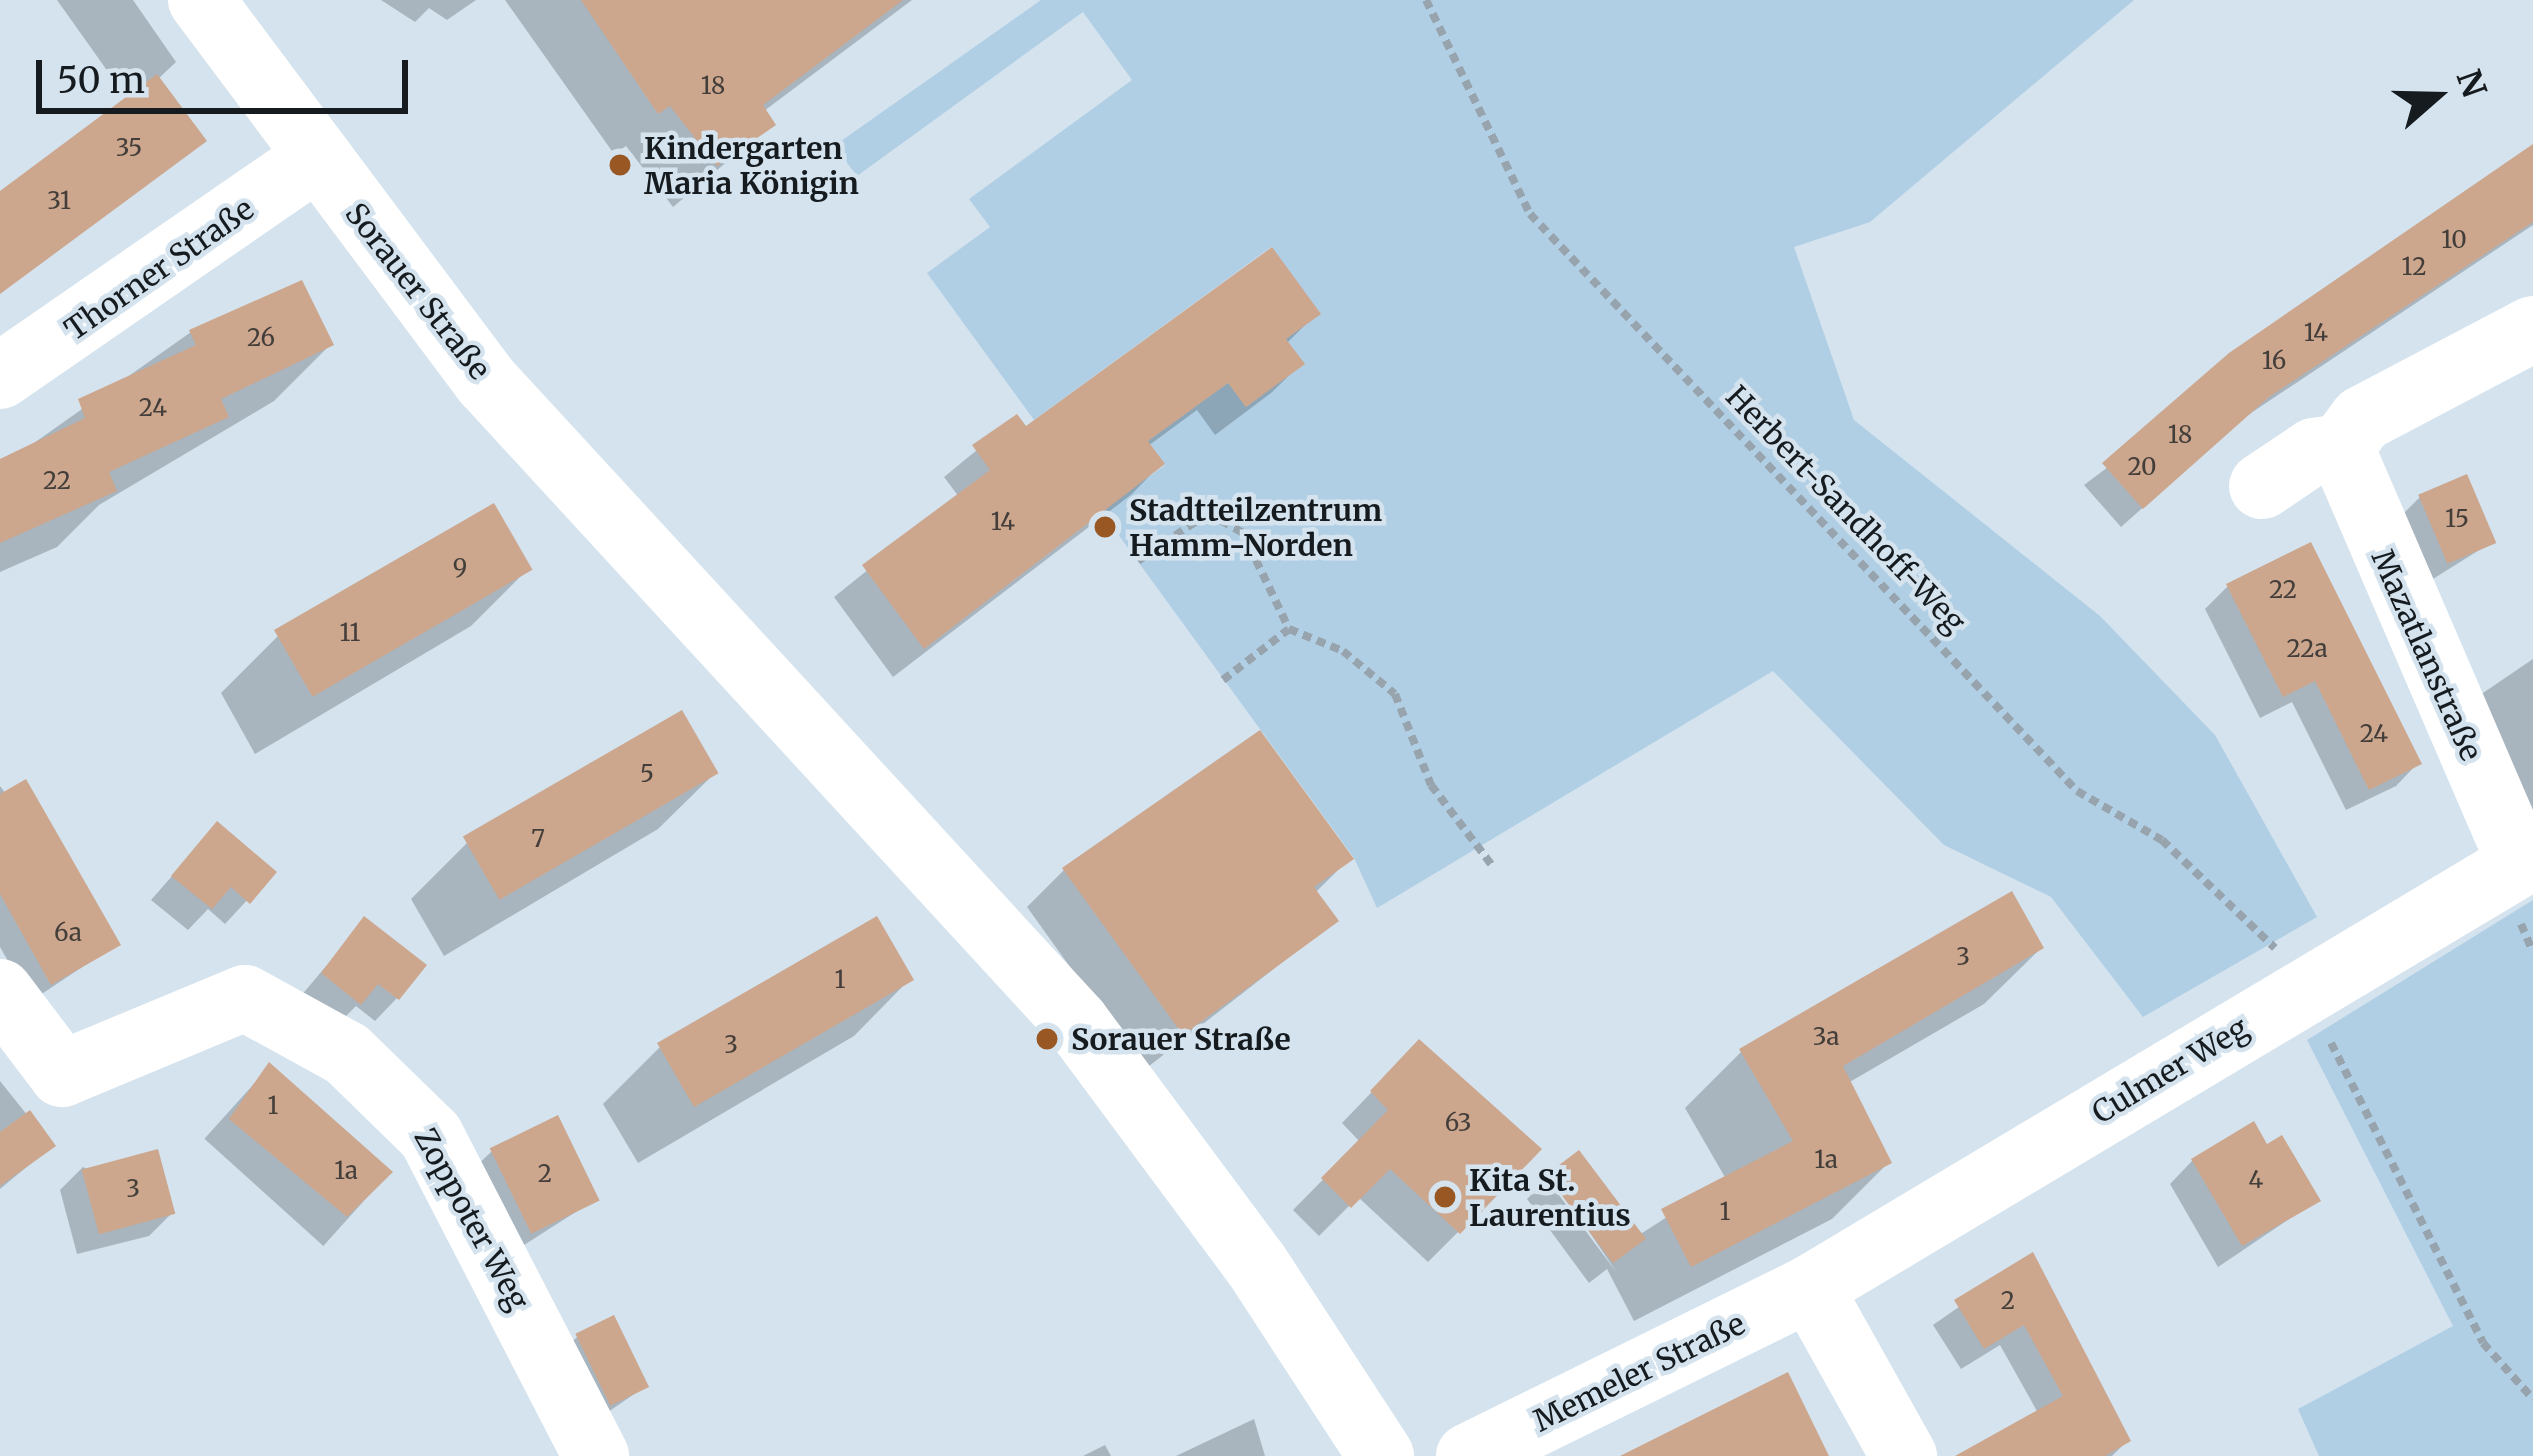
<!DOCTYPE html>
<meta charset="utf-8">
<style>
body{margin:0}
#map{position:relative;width:2533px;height:1456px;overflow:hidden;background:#d4e3ee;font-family:Merriweather,serif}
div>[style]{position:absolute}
.green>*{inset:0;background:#b0cfe5}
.shadow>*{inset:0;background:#0003;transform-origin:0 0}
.building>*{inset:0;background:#cca68d;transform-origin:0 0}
.path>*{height:8px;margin-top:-4px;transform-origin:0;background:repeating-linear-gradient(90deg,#98a4ad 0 9px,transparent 0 15px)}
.minor>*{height:66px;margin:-33px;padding:0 33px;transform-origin:33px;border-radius:33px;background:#fff}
.dots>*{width:33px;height:33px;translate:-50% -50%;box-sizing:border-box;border:6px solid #d4e3ee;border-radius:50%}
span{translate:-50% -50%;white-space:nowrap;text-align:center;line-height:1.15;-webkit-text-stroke:9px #d4e3ee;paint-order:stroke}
.number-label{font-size:24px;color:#433e3a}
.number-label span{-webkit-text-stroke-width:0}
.poi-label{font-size:30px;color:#151b1f;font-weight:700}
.left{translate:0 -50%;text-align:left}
.street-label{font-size:30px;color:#151b1f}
.north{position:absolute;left:2377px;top:36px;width:120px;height:120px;-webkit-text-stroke:9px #d4e3ee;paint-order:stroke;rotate:70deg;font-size:33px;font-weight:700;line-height:48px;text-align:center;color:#151b1f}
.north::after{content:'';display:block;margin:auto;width:42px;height:54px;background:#151b1f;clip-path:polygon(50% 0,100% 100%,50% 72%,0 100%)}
.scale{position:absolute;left:36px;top:60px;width:372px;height:54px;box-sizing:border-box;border:6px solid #151b1f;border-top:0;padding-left:15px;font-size:36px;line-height:42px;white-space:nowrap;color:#151b1f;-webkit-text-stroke:9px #d4e3ee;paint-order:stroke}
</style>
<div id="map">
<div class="green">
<i style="clip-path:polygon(1041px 0,2134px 0,1870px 222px,1794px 247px,1854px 420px,2100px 616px,2215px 735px,2317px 917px,2143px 1017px,2051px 897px,1944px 845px,1773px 671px,1377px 908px,1354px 858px,1101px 511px,1165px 465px,1148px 441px,1228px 383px,1246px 407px,1304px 364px,1286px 339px,1320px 313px,1271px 247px,1034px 420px,927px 273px,990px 227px,969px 199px,1132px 80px,1083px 12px,857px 176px,834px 146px)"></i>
<i style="clip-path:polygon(2533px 900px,2533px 1456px,2319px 1456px,2298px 1409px,2453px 1326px,2307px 1040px)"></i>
</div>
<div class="shadow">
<i style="clip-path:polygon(57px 0,133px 0,176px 62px,157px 80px,203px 141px,0 292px,0 195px,128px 100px)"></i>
<i style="clip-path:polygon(381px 0,476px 0,447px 20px,429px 8px,415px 22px)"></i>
<i style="clip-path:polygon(505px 0,912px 0,764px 111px,772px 124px,673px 207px,626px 146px,614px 154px)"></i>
<i style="clip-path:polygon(2533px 148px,2533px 225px,2245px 417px,2121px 527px,2084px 485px)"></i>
<i style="clip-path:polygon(1317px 313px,1286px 344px,1301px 364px,1271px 393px,1215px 435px,1197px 410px,1148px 446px,1161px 464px,1132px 494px,893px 677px,834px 597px,959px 497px,944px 477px,1016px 418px,1025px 430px)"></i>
<i style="clip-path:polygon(191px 332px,330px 345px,274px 401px,99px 505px,57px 547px,0 572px,0 467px)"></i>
<i style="clip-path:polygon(2420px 497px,2492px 542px,2425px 584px,2397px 520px)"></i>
<i style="clip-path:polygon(528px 569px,471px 626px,255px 754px,221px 693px,278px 636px)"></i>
<i style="clip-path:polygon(2228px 586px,2418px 763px,2396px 786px,2346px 810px,2292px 702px,2260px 718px,2205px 609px)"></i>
<i style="clip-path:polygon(2533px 659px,2533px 817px,2477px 697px)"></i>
<i style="clip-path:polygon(715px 773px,658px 829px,444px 956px,411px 899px,467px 843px)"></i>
<i style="clip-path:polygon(0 786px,117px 944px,31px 1001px,0 947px)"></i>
<i style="clip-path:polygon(217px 825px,273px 872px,225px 924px,208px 909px,188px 930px,151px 900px)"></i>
<i style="clip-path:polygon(1350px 858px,1315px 893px,1335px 921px,1144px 1070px,1027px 907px,1064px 870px)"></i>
<i style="clip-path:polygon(365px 920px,397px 998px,375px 1021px,356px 1006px,337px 1025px,300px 997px)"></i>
<i style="clip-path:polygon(2041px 948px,1984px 1004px,1848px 1083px,1889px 1162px,1832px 1219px,1634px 1321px,1607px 1269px,1589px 1283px,1527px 1199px,1547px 1179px,1617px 1273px,1551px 1175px,1639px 1235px,1726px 1179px,1685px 1108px,1741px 1052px)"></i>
<i style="clip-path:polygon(910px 979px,854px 1036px,638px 1163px,603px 1104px,660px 1047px)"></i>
<i style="clip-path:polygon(1419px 1043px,1458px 1232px,1428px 1262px,1358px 1197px,1319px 1236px,1293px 1210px,1360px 1142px,1342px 1123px)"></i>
<i style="left:270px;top:1066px;width:160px;height:98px;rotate:42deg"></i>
<i style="clip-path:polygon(0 1081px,52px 1146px,0 1189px)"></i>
<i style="clip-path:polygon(492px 1151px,596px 1199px,510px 1254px,469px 1173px)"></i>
<i style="clip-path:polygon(2192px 1161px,2317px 1200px,2218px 1267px,2170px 1184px)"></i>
<i style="clip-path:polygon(83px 1167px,172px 1213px,149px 1236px,77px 1254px,60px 1190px)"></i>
<i style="clip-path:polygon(2032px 1256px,2128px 1440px,2112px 1456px,1975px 1456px,2038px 1413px,2000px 1345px,1961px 1369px,1933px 1325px)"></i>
<i style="clip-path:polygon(577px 1337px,646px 1386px,589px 1425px,555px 1359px)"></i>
<i style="clip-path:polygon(1254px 1419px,1265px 1456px,1176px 1456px)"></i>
<i style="clip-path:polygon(1105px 1445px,1111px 1456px,1083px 1456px)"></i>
</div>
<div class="building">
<i style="clip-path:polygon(581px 0,903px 0,763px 105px,776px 125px,717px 166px,670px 106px,658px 114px)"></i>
<i style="clip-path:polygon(157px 74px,207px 141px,0 294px,0 191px)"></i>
<i style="clip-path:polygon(2533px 144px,2533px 222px,2269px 397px,2143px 509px,2102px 463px,2229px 353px)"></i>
<i style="clip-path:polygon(1272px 247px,1321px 314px,1286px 339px,1305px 364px,1246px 407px,1228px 383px,1148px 441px,1165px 464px,924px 649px,862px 565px,990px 470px,972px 445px,1017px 414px,1026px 426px)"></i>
<i style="clip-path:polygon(302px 280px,334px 345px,221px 399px,229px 417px,109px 472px,117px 491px,0 543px,0 459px,85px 418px,78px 399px,196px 345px,189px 330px)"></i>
<i style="left:2467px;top:474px;width:75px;height:53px;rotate:67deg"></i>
<i style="left:494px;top:503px;width:77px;height:254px;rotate:60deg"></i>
<i style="clip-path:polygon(2311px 542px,2422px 764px,2369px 790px,2315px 681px,2283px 697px,2226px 584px)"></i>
<i style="left:682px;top:710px;width:73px;height:253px;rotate:60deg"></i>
<i style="clip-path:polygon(1260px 730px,1354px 859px,1314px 887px,1339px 921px,1183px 1035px,1062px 868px)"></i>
<i style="clip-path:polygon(26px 779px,121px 945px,51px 985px,0 894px,0 794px)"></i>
<i style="clip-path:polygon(217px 821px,277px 872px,250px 904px,231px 887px,212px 909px,171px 876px)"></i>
<i style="clip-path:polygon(2012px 891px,2044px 948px,1843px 1066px,1892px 1163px,1691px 1267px,1661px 1209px,1793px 1141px,1739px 1049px)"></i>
<i style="clip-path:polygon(364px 916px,427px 965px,399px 1000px,378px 984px,361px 1005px,321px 973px)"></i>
<i style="left:877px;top:916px;width:74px;height:254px;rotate:60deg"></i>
<i style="clip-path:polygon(1419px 1039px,1542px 1149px,1460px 1234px,1390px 1169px,1351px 1208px,1321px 1178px,1388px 1110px,1370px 1091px)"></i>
<i style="clip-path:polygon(269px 1062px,393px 1172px,347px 1217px,229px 1119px)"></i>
<i style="clip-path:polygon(30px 1110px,56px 1146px,0 1186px,0 1132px)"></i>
<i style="left:558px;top:1115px;width:95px;height:76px;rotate:64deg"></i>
<i style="clip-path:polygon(2254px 1121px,2267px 1144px,2282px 1135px,2321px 1201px,2242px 1246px,2191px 1159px)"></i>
<i style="left:158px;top:1149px;width:67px;height:79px;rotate:75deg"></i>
<i style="left:1579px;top:1150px;width:111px;height:41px;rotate:53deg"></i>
<i style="clip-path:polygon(2033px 1252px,2131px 1441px,2105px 1456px,1955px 1456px,2063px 1396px,2024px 1325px,1984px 1349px,1954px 1300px)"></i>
<i style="left:614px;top:1315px;width:80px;height:43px;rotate:64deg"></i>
<i style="clip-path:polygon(1788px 1372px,1829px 1456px,1620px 1456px)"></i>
</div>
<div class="path">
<i style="left:1426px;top:0;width:238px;rotate:64.1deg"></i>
<i style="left:1530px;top:214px;width:795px;rotate:46.53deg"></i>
<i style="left:2077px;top:791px;width:98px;rotate:30deg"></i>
<i style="left:2162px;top:840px;width:156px;rotate:43.7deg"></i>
<i style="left:1138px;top:561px;width:85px;rotate:-34.4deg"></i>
<i style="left:1208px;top:513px;width:40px;rotate:29.7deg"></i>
<i style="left:1243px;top:533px;width:106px;rotate:64.4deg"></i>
<i style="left:1223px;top:680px;width:83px;rotate:-37.7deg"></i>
<i style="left:1289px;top:629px;width:58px;rotate:22.2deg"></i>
<i style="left:1343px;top:651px;width:67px;rotate:39.6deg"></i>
<i style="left:1395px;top:694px;width:98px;rotate:68.4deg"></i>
<i style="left:1431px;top:785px;width:104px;rotate:52.8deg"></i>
<i style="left:2521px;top:924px;width:30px;rotate:67deg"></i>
<i style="left:2331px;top:1043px;width:336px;rotate:63.1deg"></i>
<i style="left:2483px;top:1343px;width:75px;rotate:48.2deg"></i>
</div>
<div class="minor">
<i style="left:201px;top:0;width:477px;rotate:53.2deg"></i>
<i style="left:487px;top:382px;width:870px;rotate:47.38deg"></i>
<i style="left:1076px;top:1022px;width:302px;rotate:53.4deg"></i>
<i style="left:1256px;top:1264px;width:229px;rotate:56.9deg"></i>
<i style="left:0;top:376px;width:383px;rotate:-34.6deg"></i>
<i style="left:2262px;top:486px;width:63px;rotate:-33.9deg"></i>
<i style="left:2314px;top:451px;width:27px;rotate:-8deg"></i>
<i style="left:2519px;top:861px;width:451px;rotate:-113.3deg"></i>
<i style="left:2341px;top:447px;width:35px;rotate:-53deg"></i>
<i style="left:2362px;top:419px;width:193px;rotate:-27.8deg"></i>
<i style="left:0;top:992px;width:103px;rotate:52.9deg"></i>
<i style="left:62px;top:1074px;width:198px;rotate:-22.6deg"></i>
<i style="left:245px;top:998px;width:116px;rotate:28.8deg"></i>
<i style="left:347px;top:1054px;width:117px;rotate:44.3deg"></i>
<i style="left:431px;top:1136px;width:360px;rotate:62.7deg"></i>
<i style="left:1810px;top:1288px;width:193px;rotate:60.8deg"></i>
<i style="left:1469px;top:1456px;width:380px;rotate:-26.2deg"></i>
<i style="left:1810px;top:1288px;width:842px;rotate:-30.86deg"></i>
</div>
<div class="dots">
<i style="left:620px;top:165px;background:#995724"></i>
<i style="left:1105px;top:527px;background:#995724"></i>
<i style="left:1047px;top:1039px;background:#995724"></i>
<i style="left:1445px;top:1197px;background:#995724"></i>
</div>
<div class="number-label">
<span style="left:713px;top:86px">18</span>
<span style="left:129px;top:148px">35</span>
<span style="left:59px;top:201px">31</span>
<span style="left:2454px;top:240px">10</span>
<span style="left:2414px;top:267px">12</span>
<span style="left:2316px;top:333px">14</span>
<span style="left:261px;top:338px">26</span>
<span style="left:2274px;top:361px">16</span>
<span style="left:153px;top:408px">24</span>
<span style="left:2180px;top:435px">18</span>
<span style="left:2142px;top:467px">20</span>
<span style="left:57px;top:481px">22</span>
<span style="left:2457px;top:519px">15</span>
<span style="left:1003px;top:522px">14</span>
<span style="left:460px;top:568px">9</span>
<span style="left:2283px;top:590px">22</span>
<span style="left:350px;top:633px">11</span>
<span style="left:2307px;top:649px">22a</span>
<span style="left:2374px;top:734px">24</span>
<span style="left:647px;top:774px">5</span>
<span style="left:538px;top:839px">7</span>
<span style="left:68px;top:933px">6a</span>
<span style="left:1963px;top:957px">3</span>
<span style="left:840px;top:980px">1</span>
<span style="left:1826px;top:1037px">3a</span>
<span style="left:731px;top:1045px">3</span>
<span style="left:273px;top:1106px">1</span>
<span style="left:1458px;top:1123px">63</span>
<span style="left:1826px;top:1160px">1a</span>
<span style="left:346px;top:1171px">1a</span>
<span style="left:545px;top:1174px">2</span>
<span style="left:2256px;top:1180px">4</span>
<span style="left:133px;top:1189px">3</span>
<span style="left:1725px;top:1212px">1</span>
<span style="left:2008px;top:1301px">2</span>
</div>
<div class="poi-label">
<span class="left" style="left:644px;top:165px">Kindergarten<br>Maria Königin</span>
<span class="left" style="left:1129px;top:527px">Stadtteilzentrum<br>Hamm-Norden</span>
<span class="left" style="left:1071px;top:1039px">Sorauer Straße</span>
<span class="left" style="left:1469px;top:1197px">Kita St.<br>Laurentius</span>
</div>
<div class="street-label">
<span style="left:159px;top:269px;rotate:-35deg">Thorner Straße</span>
<span style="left:418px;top:291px;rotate:52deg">Sorauer Straße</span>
<span style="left:1846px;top:509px;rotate:46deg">Herbert-Sandhoff-Weg</span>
<span style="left:2427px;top:655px;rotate:66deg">Mazatlanstraße</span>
<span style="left:2170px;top:1070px;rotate:-31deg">Culmer Weg</span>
<span style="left:472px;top:1219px;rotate:61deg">Zoppoter Weg</span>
<span style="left:1639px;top:1372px;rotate:-26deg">Memeler Straße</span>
</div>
<div class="north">N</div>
<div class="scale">50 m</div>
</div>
